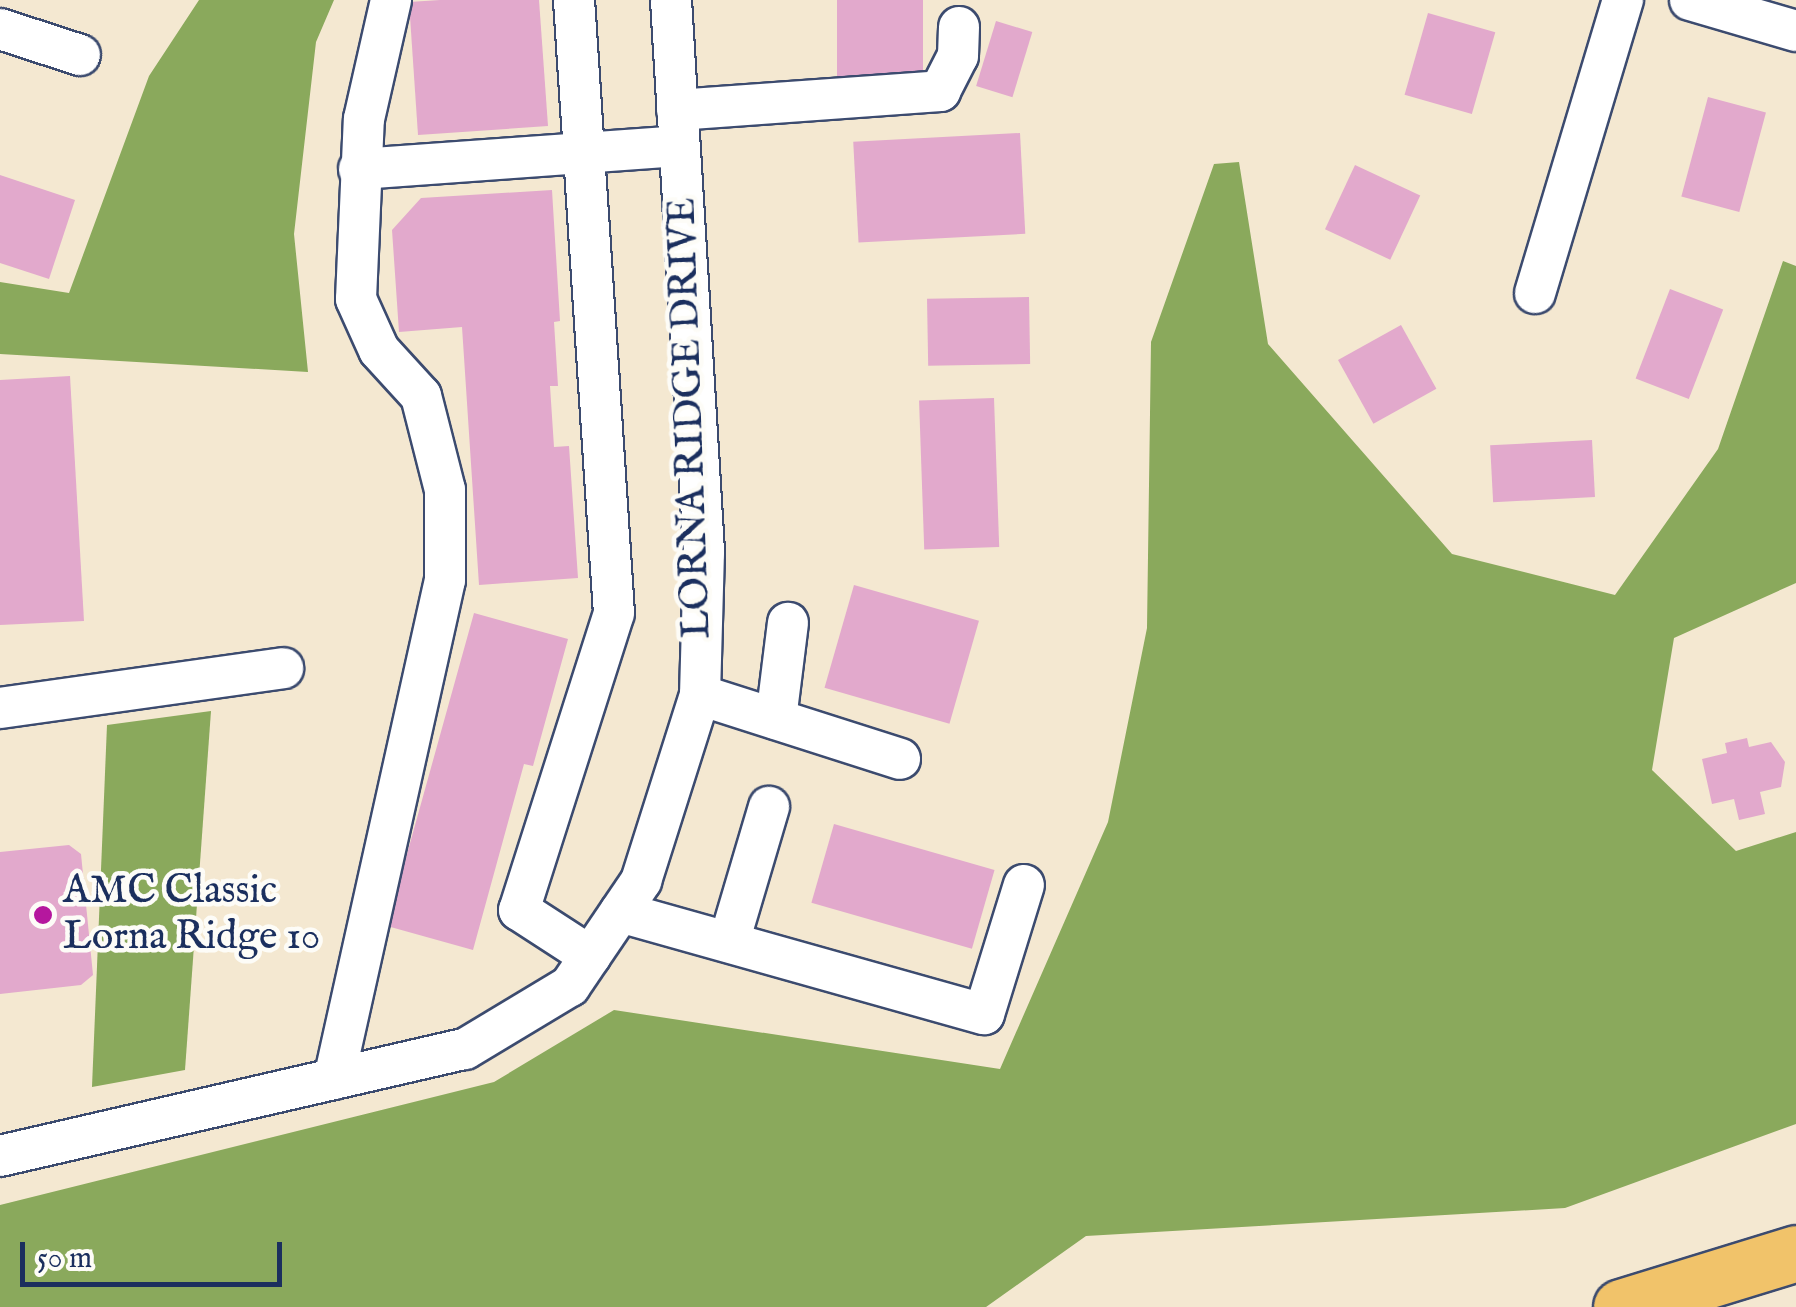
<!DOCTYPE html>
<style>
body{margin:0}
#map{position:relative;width:1796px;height:1307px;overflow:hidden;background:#f4e8d1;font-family:"IM FELL English",serif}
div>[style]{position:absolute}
.forest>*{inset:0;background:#8aa95c}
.building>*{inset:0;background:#e2a9cc;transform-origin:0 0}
.roads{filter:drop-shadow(2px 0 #3c4b6f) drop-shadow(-2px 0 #3c4b6f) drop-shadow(0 2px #3c4b6f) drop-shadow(0 -2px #3c4b6f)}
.minor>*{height:40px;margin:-20px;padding:0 20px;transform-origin:20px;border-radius:20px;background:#fff}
.highway>*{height:55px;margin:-27.5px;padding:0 27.5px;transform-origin:27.5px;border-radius:27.5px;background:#f1c36a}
.dots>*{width:28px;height:28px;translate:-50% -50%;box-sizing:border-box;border:5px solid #fdfcf7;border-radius:50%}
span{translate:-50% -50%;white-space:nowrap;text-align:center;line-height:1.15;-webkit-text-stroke:9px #fdfcf7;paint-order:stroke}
.street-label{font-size:40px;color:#1b2f5e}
.poi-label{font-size:40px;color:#1b2f5e}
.left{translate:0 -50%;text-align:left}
.scale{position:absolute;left:20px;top:1242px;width:262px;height:45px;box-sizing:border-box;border:5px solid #1b2f5e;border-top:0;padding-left:12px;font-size:30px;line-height:35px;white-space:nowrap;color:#1b2f5e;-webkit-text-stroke:8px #fdfcf7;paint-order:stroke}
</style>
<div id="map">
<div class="forest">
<i style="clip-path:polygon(199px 0,334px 0,316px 42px,294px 234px,308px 372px,0 354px,0 282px,69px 293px,149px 76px)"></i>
<i style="clip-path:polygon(1239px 162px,1268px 344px,1452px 554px,1615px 595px,1718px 449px,1783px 261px,1796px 266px,1796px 583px,1674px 638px,1652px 770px,1736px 851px,1796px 832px,1796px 1124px,1565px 1208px,1086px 1236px,986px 1307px,0 1307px,0 1205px,494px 1082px,614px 1010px,1000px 1069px,1108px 822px,1147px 628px,1151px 342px,1214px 164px)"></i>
<i style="clip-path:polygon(211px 711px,185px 1070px,92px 1087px,107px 725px)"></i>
</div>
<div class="building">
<i style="clip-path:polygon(440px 0,539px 0,548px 126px,418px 135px,409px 2px)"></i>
<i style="left:837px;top:0;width:86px;height:84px"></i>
<i style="left:1428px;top:13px;width:70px;height:85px;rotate:16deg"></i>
<i style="left:996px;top:21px;width:38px;height:68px;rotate:17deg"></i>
<i style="left:1708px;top:97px;width:60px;height:103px;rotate:15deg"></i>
<i style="left:1020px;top:133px;width:101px;height:167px;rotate:87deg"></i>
<i style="left:1355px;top:165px;width:72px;height:71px;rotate:25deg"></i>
<i style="clip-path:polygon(0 175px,75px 200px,49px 279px,0 263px)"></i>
<i style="clip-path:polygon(552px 190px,560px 321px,554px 322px,558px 386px,550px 386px,554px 447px,569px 446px,578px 578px,479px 585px,462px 327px,399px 332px,392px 230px,421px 198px)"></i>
<i style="left:1670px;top:289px;width:57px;height:96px;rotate:21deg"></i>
<i style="left:1029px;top:297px;width:67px;height:102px;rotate:89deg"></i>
<i style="left:1401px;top:325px;width:73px;height:72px;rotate:61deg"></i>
<i style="clip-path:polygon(70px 376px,84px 621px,0 625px,0 380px)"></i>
<i style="left:994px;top:398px;width:149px;height:75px;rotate:88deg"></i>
<i style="left:1592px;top:440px;width:57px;height:102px;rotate:87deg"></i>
<i style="left:854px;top:585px;width:130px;height:107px;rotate:16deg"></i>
<i style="clip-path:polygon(474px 613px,568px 639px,533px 766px,524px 764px,473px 950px,387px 926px)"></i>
<i style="clip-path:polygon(1747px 738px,1749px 747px,1771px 742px,1785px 762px,1781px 787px,1760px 792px,1765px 814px,1739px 820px,1734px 799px,1712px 804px,1702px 759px,1727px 753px,1725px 743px)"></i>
<i style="left:834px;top:824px;width:167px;height:82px;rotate:16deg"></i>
<i style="clip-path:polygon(69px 845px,81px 854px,93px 975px,81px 985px,0 994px,0 852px)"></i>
</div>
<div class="roads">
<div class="minor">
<i style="left:574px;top:0;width:614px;rotate:86.27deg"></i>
<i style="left:614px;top:613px;width:312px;rotate:107.7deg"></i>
<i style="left:519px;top:910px;width:85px;rotate:32.9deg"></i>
<i style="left:1690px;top:0;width:110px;rotate:16.3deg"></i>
<i style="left:0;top:29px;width:84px;rotate:18deg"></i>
<i style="left:677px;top:110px;width:264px;rotate:-4.1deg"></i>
<i style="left:940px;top:91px;width:39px;rotate:-63deg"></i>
<i style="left:958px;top:56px;width:29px;rotate:-88deg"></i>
<i style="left:359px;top:169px;width:321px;rotate:-4.1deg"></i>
<i style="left:1535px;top:293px;width:306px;rotate:-73.3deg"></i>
<i style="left:700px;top:695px;width:210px;rotate:17.7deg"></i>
<i style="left:0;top:708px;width:286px;rotate:-8deg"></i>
<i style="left:776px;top:719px;width:97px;rotate:-82.9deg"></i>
<i style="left:620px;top:912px;width:378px;rotate:15.7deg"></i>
<i style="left:984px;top:1014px;width:135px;rotate:-72.8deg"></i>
<i style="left:729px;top:942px;width:141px;rotate:-73.5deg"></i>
<i style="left:334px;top:1079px;width:511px;rotate:-77.46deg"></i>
<i style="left:445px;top:580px;width:90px;rotate:-90deg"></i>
<i style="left:445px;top:490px;width:97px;rotate:-104.3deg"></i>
<i style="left:421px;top:396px;width:62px;rotate:-132.4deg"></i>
<i style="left:379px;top:350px;width:56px;rotate:-114.3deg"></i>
<i style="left:356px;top:299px;width:180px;rotate:-87.5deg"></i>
<i style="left:364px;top:119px;width:122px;rotate:-77.2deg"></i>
<i style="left:0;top:1156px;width:477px;rotate:-13deg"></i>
<i style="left:465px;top:1049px;width:122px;rotate:-31deg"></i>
<i style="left:570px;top:986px;width:127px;rotate:-55.9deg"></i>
<i style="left:641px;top:881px;width:195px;rotate:-72.4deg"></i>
<i style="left:700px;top:695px;width:143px;rotate:-88.4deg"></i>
<i style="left:704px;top:552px;width:553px;rotate:-93.42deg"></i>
</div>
<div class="highway">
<i style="left:1621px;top:1307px;width:183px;rotate:-17.1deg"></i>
</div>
</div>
<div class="dots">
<i style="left:43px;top:915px;background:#b5179e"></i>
</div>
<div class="street-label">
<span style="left:691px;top:418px;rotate:-92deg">LORNA RIDGE DRIVE</span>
</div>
<div class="poi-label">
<span class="left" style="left:63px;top:915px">AMC Classic<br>Lorna Ridge 10</span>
</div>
<div class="scale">50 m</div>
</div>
